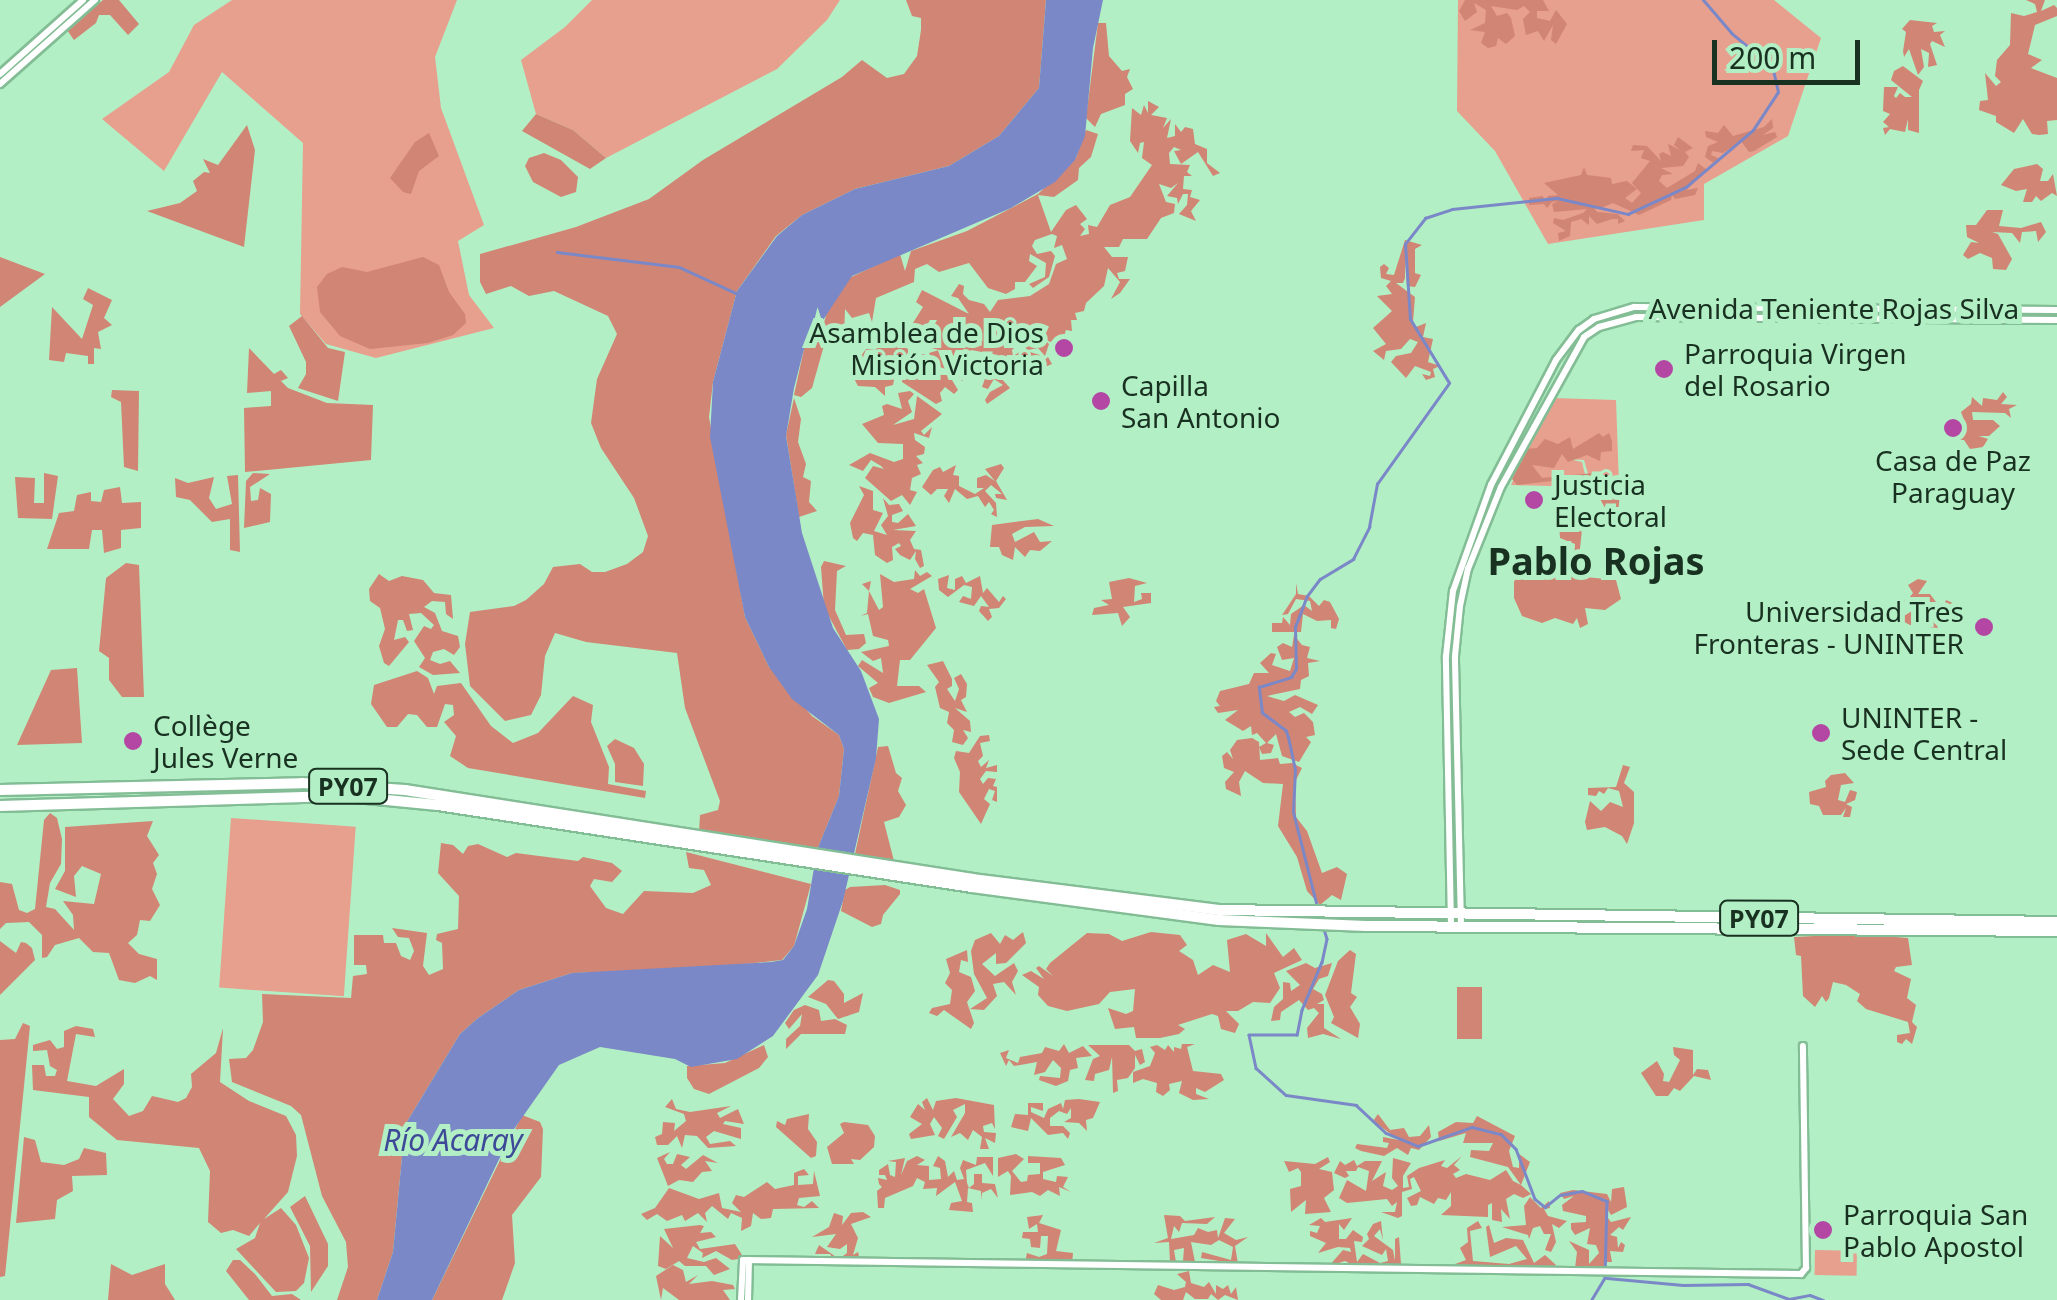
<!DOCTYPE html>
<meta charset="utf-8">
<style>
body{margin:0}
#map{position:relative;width:2057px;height:1300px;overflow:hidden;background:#b3efc5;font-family:"Noto Sans",sans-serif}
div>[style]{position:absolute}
.green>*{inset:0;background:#e79f8e;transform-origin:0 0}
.forest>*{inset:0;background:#d18574;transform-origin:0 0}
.water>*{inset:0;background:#7a88c8}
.stream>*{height:2.5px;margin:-1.25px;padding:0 1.25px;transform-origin:1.25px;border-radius:1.25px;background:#7a88c8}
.roads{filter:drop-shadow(2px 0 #83bd95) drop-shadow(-2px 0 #83bd95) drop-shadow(0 2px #83bd95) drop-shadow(0 -2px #83bd95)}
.secondary>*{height:6px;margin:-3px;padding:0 3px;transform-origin:3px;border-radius:3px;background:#fff}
.highway>*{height:10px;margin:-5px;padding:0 5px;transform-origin:5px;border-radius:5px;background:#fff}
.dots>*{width:28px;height:28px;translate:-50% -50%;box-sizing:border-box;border:5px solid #b3efc5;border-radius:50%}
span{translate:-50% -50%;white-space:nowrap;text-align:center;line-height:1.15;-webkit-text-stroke:10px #b3efc5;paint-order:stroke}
.shield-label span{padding:2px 8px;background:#b3efc5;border:2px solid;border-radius:8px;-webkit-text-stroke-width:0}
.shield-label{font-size:25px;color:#193121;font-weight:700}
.street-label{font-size:28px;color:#193121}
.poi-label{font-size:28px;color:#193121}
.right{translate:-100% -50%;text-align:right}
.left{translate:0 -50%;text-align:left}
.water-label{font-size:30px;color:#3d4997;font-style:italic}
.district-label{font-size:38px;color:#193121;font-weight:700}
.scale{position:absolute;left:1712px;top:40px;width:148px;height:45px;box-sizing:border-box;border:5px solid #193121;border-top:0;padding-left:12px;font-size:30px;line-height:35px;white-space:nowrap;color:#193121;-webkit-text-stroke:8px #b3efc5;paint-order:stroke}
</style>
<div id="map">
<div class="green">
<i style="clip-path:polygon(232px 0,457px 0,435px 57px,441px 108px,484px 225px,458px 241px,469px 295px,494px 328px,376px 358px,326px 344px,300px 314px,303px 143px,222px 72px,164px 171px,102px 119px,169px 72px,194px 25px)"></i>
<i style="clip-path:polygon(592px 0,840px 0,827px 20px,777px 69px,606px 158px,573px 130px,536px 114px,521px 60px,565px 27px)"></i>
<i style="clip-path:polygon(1458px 0,1774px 0,1821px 38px,1788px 136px,1704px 184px,1704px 220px,1548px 244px,1495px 151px,1457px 111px)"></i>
<i style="clip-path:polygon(1553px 398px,1616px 400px,1619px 485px,1591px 484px,1584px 460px,1568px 459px,1582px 462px,1588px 487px,1511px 485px)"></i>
<i style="left:231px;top:818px;width:125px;height:170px;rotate:4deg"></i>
<i style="left:1815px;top:1250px;width:42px;height:25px;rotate:1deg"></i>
</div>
<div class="forest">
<i style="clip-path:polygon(103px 0,119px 0,139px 24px,128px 35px,110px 15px,99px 15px,96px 23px,74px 40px,67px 30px)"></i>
<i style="clip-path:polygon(906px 0,1046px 0,1039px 88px,999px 136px,949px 166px,855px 189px,802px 215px,776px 236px,737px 291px,713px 382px,709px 417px,745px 617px,769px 667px,812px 716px,839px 735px,844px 749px,839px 796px,817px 850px,699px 833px,700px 815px,718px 810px,720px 801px,685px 708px,677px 653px,586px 642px,555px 633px,545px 656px,541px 695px,531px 715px,505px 721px,470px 686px,465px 644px,470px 612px,514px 606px,526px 600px,544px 584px,553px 567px,580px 564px,592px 572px,605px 572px,627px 564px,643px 552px,648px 536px,634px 498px,601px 448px,591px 423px,597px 379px,617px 334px,608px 316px,554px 291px,529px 296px,511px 286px,486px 294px,480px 282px,480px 254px,576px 227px,649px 199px,703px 160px,842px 77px,862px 60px,887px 78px,904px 74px,917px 56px,921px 30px,921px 18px,912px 16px)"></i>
<i style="clip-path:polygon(1465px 0,1543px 0,1549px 11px,1537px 11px,1537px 18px,1550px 21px,1556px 10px,1567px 24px,1556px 44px,1551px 40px,1553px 25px,1544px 41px,1538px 31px,1526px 35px,1523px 19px,1530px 12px,1524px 6px,1517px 10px,1491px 6px,1497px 16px,1507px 13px,1511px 18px,1515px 36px,1506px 44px,1498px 38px,1496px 46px,1488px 48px,1481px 43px,1485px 32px,1470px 30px,1485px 23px,1486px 10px,1474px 3px,1477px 12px,1465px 21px,1459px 11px)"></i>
<i style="clip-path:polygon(2026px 0,2045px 0,2041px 11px,2054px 5px,2057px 8px,2057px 16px,2035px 25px,2028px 54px,2042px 60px,2031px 68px,2057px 78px,2057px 120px,2047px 121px,2048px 134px,2039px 135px,2032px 134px,2023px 119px,2014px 133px,1996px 122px,1996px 116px,1979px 110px,1980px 101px,1988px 100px,1985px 73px,1996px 86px,2001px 82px,1995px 76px,1997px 60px,2010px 45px,2011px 13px,2024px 16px,2037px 12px,2035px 4px)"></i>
<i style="clip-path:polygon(1910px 20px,1937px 23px,1932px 26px,1934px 32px,1945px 31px,1940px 35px,1945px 47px,1932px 41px,1930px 44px,1937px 65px,1928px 67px,1929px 53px,1921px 49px,1924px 67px,1918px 75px,1909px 49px,1904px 57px,1903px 51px,1906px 32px,1902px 29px)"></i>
<i style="clip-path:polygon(1098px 23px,1106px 23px,1109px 56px,1122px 71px,1130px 69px,1127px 77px,1133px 89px,1125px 94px,1125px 105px,1101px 114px,1095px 127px,1086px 118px)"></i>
<i style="clip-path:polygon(1903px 66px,1923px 81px,1919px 90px,1919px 133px,1908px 130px,1908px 119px,1905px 132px,1890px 129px,1885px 135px,1883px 128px,1889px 127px,1883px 122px,1890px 114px,1883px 111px,1884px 87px,1898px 87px,1894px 96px,1896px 98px,1900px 93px,1905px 97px,1912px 97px,1891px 80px,1894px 71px)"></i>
<i style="clip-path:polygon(1148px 101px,1159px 107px,1151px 115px,1167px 118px,1163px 128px,1171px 119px,1167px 138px,1175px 136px,1175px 124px,1181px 132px,1185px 127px,1193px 129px,1195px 144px,1207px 149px,1207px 163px,1220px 173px,1213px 176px,1198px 152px,1181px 164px,1174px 151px,1181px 150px,1174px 147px,1169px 153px,1170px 164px,1190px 165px,1187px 172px,1192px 176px,1184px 176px,1183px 189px,1192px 190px,1190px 197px,1200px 200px,1191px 211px,1196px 221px,1179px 214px,1187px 205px,1188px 194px,1183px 194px,1178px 204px,1177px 198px,1167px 196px,1178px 183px,1171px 188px,1159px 184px,1166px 202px,1175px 204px,1174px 213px,1161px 218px,1147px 239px,1123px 239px,1119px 247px,1104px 247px,1112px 257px,1128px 257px,1125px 271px,1117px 273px,1119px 279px,1130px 279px,1120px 293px,1111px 299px,1120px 282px,1108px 268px,1104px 286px,1086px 303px,1084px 311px,1075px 313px,1077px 320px,1071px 320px,1072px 331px,1066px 330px,1064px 336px,1050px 342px,1041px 336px,1049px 344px,1045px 356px,1038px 348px,1028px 350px,1019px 343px,1012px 350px,1013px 356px,1023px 350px,1040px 355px,1040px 361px,1028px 359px,1037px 367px,1048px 357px,1052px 364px,1035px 371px,1022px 365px,1021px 355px,1007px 362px,1006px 370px,1000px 360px,994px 363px,998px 355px,971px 350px,963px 360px,972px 356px,999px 369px,999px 376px,1010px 388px,987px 404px,985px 400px,990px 392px,1003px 385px,994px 379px,988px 389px,982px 387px,987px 373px,971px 365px,960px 372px,966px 378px,962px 381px,954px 372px,937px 366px,940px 375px,949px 375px,958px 390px,954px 394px,945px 387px,940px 393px,942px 401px,936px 404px,902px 382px,903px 366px,897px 356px,886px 358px,894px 367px,894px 380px,893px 385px,885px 387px,885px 396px,875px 387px,858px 386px,850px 371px,866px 349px,875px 350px,889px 339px,908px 349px,908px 359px,924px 354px,928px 359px,920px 365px,935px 365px,929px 353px,939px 350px,924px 346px,920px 335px,928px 329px,929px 335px,937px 320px,930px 320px,926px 327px,913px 323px,923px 307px,916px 302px,922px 290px,969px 314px,958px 298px,951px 296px,959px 284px,964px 286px,963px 294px,969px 300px,984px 304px,990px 312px,998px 300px,1030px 296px,1049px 284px,1056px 264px,1067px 259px,1062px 245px,1054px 248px,1057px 236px,1052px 234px,1035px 240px,1032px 246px,1037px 254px,1051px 251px,1055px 256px,1049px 277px,1033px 288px,1029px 284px,1045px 277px,1046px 263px,1030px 254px,1029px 261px,1037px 266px,1025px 282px,1015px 282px,1015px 289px,1006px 294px,988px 288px,969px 263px,939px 272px,927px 264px,915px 269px,914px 282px,876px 298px,872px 322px,869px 313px,852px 318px,845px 309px,844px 339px,825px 342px,812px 388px,801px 397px,794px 395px,804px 349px,809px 339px,820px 339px,828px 307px,849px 278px,900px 254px,905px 271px,911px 251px,967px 231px,1038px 194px,1076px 158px,1086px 130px,1098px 134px,1091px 157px,1079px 168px,1078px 180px,1054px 197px,1038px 195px,1051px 232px,1066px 210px,1076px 205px,1087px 219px,1080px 224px,1085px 229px,1080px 236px,1089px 234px,1088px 225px,1097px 227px,1110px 205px,1130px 197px,1152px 165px,1142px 158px,1144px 142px,1140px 143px,1138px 153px,1130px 141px,1132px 108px,1141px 115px,1144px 105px,1148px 113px)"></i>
<i style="clip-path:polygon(536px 114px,573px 130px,606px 158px,590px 169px,522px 131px)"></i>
<i style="clip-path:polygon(1772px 119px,1773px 128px,1763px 135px,1775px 132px,1777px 137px,1754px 151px,1749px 152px,1741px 141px,1723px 153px,1712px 151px,1711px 155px,1718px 158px,1715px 164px,1705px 157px,1708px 146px,1718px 142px,1706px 137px,1705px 131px,1718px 133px,1724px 125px,1733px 136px,1764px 127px)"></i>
<i style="clip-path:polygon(247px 125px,255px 150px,244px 247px,147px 211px,180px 203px,197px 191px,193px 181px,204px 172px,210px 173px,203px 159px,218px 165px)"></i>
<i style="clip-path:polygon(429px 133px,439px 156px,419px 171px,411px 194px,403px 192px,390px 178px,415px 142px)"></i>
<i style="clip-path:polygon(1678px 137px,1693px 148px,1685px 152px,1689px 157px,1683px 166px,1661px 168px,1673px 174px,1662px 175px,1659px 181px,1667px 188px,1695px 171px,1698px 163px,1707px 170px,1686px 190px,1698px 188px,1695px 195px,1675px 199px,1672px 195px,1671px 200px,1639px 215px,1613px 203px,1599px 209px,1592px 205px,1597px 212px,1618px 214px,1625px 221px,1618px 224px,1618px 219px,1612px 219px,1597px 224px,1589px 216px,1589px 225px,1581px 219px,1571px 222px,1570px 236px,1559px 241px,1558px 233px,1566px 231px,1553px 223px,1554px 218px,1563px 220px,1583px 213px,1587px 209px,1554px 212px,1552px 204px,1558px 201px,1552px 202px,1547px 208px,1544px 204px,1529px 205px,1529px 198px,1543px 196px,1545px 202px,1548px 196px,1558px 195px,1544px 183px,1581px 175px,1584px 167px,1587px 175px,1611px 178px,1612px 184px,1627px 181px,1637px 189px,1625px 198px,1632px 203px,1641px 193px,1632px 183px,1650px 161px,1641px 158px,1644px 150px,1631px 151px,1633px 145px,1647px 146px,1661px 161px,1659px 154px,1663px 152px,1671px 156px,1668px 144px,1680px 150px,1674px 145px)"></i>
<i style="clip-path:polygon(544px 153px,561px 160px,578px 177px,576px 192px,561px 197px,533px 182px,525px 166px,529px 158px)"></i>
<i style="clip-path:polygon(2037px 164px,2043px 169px,2040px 181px,2048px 181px,2053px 174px,2057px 196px,2052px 193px,2041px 201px,2036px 196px,2032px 202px,2023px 202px,2027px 189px,2016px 191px,2001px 185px,2014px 169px)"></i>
<i style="clip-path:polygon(1987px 210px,2003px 210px,1999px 226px,2021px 228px,2041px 222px,2046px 232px,2038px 242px,2036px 231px,2022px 232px,2020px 243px,2012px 233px,1992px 232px,1998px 234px,2012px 259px,2006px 270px,1993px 269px,1992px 258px,1980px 253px,1968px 259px,1963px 255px,1971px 242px,1979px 243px,1967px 237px,1966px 225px,1976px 225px)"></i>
<i style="clip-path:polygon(1405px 240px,1422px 245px,1415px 249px,1415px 273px,1421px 275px,1415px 287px,1407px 286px,1405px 259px,1405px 278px,1403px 283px,1396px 283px,1415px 297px,1413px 322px,1416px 327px,1426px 323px,1423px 337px,1433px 339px,1428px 362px,1440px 366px,1433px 369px,1435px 377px,1426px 380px,1422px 374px,1430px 376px,1431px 372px,1415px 366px,1406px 378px,1391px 362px,1396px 356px,1411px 353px,1418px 342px,1410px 339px,1401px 349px,1386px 351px,1384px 360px,1373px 351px,1386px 344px,1373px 328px,1392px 311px,1377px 296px,1392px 294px,1386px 286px,1391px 281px,1381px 278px,1380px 267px,1384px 264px,1389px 268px,1386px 274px,1394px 275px)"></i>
<i style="clip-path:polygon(0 257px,45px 274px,0 307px)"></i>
<i style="clip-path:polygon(423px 257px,439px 265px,449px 292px,465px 314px,466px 323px,453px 335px,428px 343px,370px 349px,340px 336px,320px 312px,317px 287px,327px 274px,342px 267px,367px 272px)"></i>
<i style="clip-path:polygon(88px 288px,112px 300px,104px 318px,112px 325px,98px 332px,101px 349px,94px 348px,94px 364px,88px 364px,88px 356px,66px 353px,64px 362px,49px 360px,52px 307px,82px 339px,93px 305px,83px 299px)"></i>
<i style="clip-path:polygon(302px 316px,328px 348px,345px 352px,338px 401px,298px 388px,306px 374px,306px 362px,289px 326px)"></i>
<i style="clip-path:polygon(249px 348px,274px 374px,281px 370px,288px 378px,281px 381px,288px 388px,327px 403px,373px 405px,371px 460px,245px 472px,244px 408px,271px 406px,271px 391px,247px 393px)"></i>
<i style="clip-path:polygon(112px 390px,139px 391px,138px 471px,124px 467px,121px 402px,111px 397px)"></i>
<i style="clip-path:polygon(910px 391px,914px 394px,908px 401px,912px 412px,893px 425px,914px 419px,917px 396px,942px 414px,921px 431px,924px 435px,932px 427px,929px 438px,914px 433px,915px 440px,925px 447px,924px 454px,916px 456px,923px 463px,917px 465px,921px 474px,912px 478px,910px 490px,917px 492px,910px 505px,902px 495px,891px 501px,865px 478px,873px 466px,884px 469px,881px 466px,871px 460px,863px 471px,849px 465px,870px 453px,894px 462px,903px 459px,903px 444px,878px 443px,862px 424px,884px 415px,882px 406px,887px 404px,902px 409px,898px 393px)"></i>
<i style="clip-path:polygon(2003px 392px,2007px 397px,2001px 404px,2017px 405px,2009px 409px,2011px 418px,2005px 413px,1972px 412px,1973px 420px,1993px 420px,2000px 426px,1989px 436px,1979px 436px,1988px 439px,1983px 447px,1970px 449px,1964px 440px,1958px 440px,1957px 433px,1965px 433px,1966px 425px,1961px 412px,1971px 404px,1972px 397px,1982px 406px,1983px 398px,1997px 400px)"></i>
<i style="clip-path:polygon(794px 398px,801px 419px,798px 442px,806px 464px,803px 477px,811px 481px,809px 502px,817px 511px,799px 517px,786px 435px)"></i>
<i style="clip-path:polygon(1599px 433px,1603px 437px,1609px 433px,1612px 441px,1612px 451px,1601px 452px,1600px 461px,1587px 455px,1568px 462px,1562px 454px,1554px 468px,1532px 465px,1542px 478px,1593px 473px,1595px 481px,1591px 484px,1568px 479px,1517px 485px,1512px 479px,1526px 449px,1537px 448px,1545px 439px,1558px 444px,1570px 437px,1573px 449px)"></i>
<i style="clip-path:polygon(1001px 464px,1004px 468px,996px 481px,1007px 500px,996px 498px,995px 494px,1002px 494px,991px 485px,985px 491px,996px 503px,997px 517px,991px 514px,994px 510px,989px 502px,985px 507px,978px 496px,967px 499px,955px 489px,949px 503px,944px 496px,948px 489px,937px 489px,931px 495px,922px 487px,933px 470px,940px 467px,943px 472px,956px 465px,953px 475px,959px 476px,959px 486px,975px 494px,984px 488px,977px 488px,977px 478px,986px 475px,995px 481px,985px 469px)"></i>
<i style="clip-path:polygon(44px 473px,58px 476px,52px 519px,18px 518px,15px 477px,35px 478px,34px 503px,44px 503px)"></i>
<i style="clip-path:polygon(253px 473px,270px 474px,250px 487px,251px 501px,258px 500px,260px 488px,271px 494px,270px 522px,244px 528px,246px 481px)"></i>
<i style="clip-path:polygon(238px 475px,240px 552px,230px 550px,230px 519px,212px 522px,190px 500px,176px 497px,175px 478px,188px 483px,214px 477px,209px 498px,216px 509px,232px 504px,227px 476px)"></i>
<i style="clip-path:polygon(859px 486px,873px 491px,873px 510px,883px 513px,874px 531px,887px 535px,881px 525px,888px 516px,883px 498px,889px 505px,899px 504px,903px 511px,892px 515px,892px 522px,898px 523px,908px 514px,916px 526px,893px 530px,916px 531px,910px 540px,914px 549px,921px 550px,924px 566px,920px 568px,915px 559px,916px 551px,910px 560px,900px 555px,895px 549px,901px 546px,899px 543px,892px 547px,893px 560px,887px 563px,875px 555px,873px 535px,863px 533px,857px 541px,853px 538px,850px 523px,864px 495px)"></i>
<i style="clip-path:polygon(120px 487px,122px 503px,141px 502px,141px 528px,121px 530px,121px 548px,104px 553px,102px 530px,92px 530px,89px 549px,47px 549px,59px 513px,74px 511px,77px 495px,91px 492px,91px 501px,101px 502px,104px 490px)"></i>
<i style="clip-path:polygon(1605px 491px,1620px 493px,1618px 515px,1601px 518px,1597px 528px,1583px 520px,1579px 558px,1574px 560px,1575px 544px,1560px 538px,1559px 522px,1564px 517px,1576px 518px,1586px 511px,1605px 508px,1599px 497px)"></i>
<i style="clip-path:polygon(1038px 519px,1054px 526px,1025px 527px,1012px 534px,1015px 542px,1034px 532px,1040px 542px,1052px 541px,1040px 551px,1030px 550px,1025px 557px,1015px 547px,1013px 560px,1002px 555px,999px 547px,990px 547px,992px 525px)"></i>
<i style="clip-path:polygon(824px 561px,846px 566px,837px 571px,835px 610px,846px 635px,864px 634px,866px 643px,859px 649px,847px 650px,824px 607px,821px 567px)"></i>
<i style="clip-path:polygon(126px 563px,139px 565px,144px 697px,122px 697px,109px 680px,109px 658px,99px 651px,106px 578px)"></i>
<i style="clip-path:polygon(915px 570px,920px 576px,927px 572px,932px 576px,910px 589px,918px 593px,924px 589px,936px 628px,910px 660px,900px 660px,897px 686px,919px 686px,926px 692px,889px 703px,873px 697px,869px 688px,878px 683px,858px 666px,862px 660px,883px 673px,881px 658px,873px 661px,861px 652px,889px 646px,888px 640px,873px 636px,868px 614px,860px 616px,867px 613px,869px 591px,862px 584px,871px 581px,869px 591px,879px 610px,883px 607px,880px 574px,894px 582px,914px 579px)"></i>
<i style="clip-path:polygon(1527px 572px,1538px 579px,1565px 575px,1616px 580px,1621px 599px,1605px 610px,1585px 608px,1588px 624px,1580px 628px,1577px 618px,1573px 624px,1555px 618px,1542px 623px,1522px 616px,1514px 598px,1514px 581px)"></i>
<i style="clip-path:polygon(379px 574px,389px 581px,402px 576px,423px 580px,434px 593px,451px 595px,453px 619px,446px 614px,445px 602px,432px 601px,424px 607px,435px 613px,442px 631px,458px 636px,460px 647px,454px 655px,444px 649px,433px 652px,430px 660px,440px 664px,450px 661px,460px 673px,433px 675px,419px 667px,425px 658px,414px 641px,424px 626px,431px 629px,434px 625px,421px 613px,409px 614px,413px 630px,407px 631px,403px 620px,398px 620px,394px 640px,405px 637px,409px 642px,389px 666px,384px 663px,379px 646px,385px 629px,380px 608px,370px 601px,369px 589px)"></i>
<i style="clip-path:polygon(949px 575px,947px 588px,955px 590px,955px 579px,962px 576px,966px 583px,980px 576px,983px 593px,987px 588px,999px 602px,1003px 596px,1006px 599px,999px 608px,989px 609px,992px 617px,988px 621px,979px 611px,981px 606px,989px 607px,981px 596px,974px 606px,959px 602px,963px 596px,971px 599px,972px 587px,964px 585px,948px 597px,939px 590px,938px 579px)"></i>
<i style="clip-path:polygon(1129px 578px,1147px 583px,1135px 586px,1134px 602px,1142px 599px,1141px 593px,1151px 593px,1151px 603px,1123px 607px,1130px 617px,1122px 626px,1118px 613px,1092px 615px,1094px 608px,1109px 605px,1101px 600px,1112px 599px,1109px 582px)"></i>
<i style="clip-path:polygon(1918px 579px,1927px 581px,1918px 594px,1930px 594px,1942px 610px,1946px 600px,1957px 605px,1951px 615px,1933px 617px,1938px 628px,1910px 625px,1899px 619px,1912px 611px,1912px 605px,1897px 600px,1909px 598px,1913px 593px,1908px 585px)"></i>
<i style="clip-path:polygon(1296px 583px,1298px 594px,1309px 596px,1319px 606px,1324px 600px,1330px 602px,1339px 619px,1336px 629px,1331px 628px,1331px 620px,1317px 621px,1303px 614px,1301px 632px,1272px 632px,1272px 623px,1282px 623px,1283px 617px,1290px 625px,1291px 614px,1304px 605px,1312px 611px,1310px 601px,1296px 599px,1288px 614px,1282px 615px,1296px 594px)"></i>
<i style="clip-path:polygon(1294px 635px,1302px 645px,1310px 647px,1307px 658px,1320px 661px,1308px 663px,1309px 676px,1301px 680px,1300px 689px,1267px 696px,1284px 701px,1295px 695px,1318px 705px,1312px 714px,1300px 707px,1289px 712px,1295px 717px,1304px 713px,1313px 722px,1315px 735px,1306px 737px,1311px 742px,1299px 762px,1282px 756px,1276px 734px,1267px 743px,1274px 745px,1271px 753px,1262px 754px,1259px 747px,1266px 743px,1257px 733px,1252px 735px,1251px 726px,1243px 731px,1225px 720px,1238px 710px,1218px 713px,1214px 707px,1220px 706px,1216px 701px,1220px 691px,1249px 684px,1254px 673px,1269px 673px,1260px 663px,1271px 653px,1276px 654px,1272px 665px,1290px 671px,1294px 658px,1282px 660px,1277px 647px,1283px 643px,1292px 647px)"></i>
<i style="clip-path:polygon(943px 661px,952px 679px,952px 686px,947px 689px,955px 701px,959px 689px,954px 678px,961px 674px,967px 684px,966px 697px,961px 700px,967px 712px,955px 708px,970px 721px,971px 732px,963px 730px,968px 738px,963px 745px,952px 742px,954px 730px,947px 723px,949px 712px,940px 708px,935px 687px,939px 682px,927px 665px)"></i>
<i style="clip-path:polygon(77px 668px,82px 743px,17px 745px,51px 670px)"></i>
<i style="clip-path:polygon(417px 671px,428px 678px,434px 694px,437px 686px,461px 683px,491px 726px,513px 743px,538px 733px,573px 696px,593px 705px,591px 722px,609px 767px,608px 784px,646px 791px,645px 798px,468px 768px,450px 756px,456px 736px,444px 722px,454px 715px,453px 705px,445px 704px,437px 727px,427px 727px,417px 715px,408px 714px,397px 727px,387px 727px,371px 704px,374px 685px)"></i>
<i style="clip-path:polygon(989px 735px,990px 741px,980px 743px,983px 756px,978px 761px,981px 767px,989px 760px,986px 768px,997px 765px,997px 772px,986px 771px,980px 779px,983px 784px,988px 778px,996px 779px,993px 786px,997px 787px,997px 802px,992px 800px,995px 791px,989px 789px,984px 799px,990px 804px,981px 824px,959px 792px,960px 772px,954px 758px,956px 751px,969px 753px,980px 736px)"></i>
<i style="clip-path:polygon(1252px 738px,1259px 742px,1260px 760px,1278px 758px,1280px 764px,1292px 763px,1302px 768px,1295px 782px,1296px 817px,1307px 831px,1322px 873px,1337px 867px,1347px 874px,1341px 900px,1332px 895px,1320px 905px,1307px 891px,1297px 857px,1278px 826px,1283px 784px,1263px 783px,1245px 771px,1239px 782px,1241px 796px,1226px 789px,1225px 782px,1234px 772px,1224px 768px,1222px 756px,1227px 752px,1233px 759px,1230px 750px,1237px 740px)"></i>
<i style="clip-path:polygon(615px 739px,634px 748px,644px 764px,643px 786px,615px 782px,615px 764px,607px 746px)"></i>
<i style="clip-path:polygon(888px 746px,896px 773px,902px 778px,898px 791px,906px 805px,899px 817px,884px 822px,894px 861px,888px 869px,853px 863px,878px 747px)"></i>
<i style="clip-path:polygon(1623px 765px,1630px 767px,1624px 783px,1634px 792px,1634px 823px,1627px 844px,1622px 836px,1605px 827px,1587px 830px,1585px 822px,1590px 801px,1601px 811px,1610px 802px,1623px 807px,1619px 791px,1608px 788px,1604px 794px,1599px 791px,1596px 796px,1588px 795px,1588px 788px,1616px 787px)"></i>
<i style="clip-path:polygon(1845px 773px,1854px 783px,1841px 785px,1838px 800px,1845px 802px,1850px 790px,1857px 792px,1855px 800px,1846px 804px,1852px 807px,1850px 817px,1843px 817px,1846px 808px,1841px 815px,1823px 815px,1819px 806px,1810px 804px,1809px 792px,1826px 787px,1825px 781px,1831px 775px)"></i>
<i style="clip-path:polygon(50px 813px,57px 818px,62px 839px,61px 864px,50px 883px,46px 907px,55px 909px,74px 930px,73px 915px,63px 901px,94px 904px,101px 874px,82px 866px,74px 876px,76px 897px,55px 889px,65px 871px,65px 827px,153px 821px,147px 836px,159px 855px,153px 863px,157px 874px,152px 889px,160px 905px,150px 921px,140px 920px,137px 935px,128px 943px,139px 954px,157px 959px,157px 980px,150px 976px,135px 983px,119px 980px,109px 953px,93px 952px,79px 938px,55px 945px,47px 957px,42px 958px,42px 935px,29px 922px,6px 923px,0 929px,0 882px,12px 884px,19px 910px,27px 913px,35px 909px,44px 820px)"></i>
<i style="clip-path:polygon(441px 843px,453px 845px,463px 854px,468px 846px,478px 844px,507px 857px,516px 853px,578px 861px,583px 857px,612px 863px,622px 871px,612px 882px,594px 879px,590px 886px,606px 908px,623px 914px,644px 891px,693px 893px,711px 885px,704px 870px,689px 868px,686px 852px,811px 884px,794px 946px,782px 960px,700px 969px,572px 973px,519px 990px,478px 1018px,460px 1034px,405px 1125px,393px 1252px,377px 1300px,337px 1300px,348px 1267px,346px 1242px,322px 1196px,301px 1115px,291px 1106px,232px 1082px,229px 1059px,246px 1058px,253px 1050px,263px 1022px,262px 994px,351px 998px,353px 976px,367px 974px,366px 965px,354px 965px,354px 935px,383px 935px,384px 943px,396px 943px,401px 956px,410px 960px,414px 951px,409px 938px,398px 937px,392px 928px,427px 933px,423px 966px,429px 975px,443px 969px,442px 943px,436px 940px,437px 934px,458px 929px,459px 896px,438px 873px)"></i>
<i style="clip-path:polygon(885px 885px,900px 890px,900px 894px,883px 915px,881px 924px,872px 927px,841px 911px,845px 890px,850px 887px)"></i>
<i style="clip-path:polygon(1023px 932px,1026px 943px,1006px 963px,996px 964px,996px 953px,982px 964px,995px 976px,1014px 963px,1018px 971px,1012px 982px,1016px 995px,1004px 982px,993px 984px,997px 996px,984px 1010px,970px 1009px,987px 998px,974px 974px,971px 951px,975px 940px,991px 933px,1000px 944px,1005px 935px,1013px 940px)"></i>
<i style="clip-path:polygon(1151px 932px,1180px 935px,1187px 945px,1179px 951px,1193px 960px,1198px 975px,1213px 965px,1230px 972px,1227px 940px,1246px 934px,1266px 946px,1266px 933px,1283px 957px,1294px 948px,1302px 960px,1274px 973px,1280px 988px,1270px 1003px,1253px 1002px,1238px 1011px,1226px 1011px,1239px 1024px,1235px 1033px,1221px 1029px,1218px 1016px,1212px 1014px,1178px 1025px,1185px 1029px,1179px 1034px,1160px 1038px,1136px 1038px,1134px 1027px,1115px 1029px,1108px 1008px,1126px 1014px,1133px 1011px,1135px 989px,1110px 992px,1099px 1004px,1067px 1011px,1048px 1006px,1038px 995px,1039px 987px,1022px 975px,1031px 971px,1044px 979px,1036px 968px,1039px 966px,1053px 976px,1046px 969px,1050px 963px,1087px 933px,1109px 934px,1122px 941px)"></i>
<i style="clip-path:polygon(1857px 934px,1908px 938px,1912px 965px,1896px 967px,1894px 971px,1911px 979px,1907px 998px,1916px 1005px,1912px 1022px,1917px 1027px,1912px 1044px,1906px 1039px,1902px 1044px,1897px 1042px,1897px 1035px,1910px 1033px,1908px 1022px,1866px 1009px,1857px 1001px,1860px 994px,1846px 985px,1833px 982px,1829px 998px,1826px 1002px,1822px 996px,1815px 1007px,1803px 996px,1801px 956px,1796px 955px,1794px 937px)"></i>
<i style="clip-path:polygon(0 941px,16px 953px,21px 942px,26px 943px,32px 948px,35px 960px,0 995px)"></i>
<i style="clip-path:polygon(967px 950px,968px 962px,961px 960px,959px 972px,971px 977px,975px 991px,967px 1002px,974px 1023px,971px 1029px,944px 1010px,937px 1016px,929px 1013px,932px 1008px,950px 1004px,952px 990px,945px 983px,950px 973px,946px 959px)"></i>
<i style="clip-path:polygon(1350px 950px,1356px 954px,1351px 993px,1357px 997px,1350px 1007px,1360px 1024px,1358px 1038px,1331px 1023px,1334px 1017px,1325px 995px,1338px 961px)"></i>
<i style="clip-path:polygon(1306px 963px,1315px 968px,1332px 963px,1328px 976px,1319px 979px,1313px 989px,1322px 994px,1324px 1000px,1317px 1004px,1324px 1004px,1324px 1028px,1341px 1039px,1323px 1034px,1308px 1038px,1307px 1028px,1319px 1013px,1314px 1008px,1308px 1010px,1299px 1000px,1281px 1012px,1280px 1020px,1271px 1021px,1274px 1007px,1283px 999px,1283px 982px,1290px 983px,1291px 991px,1300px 985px,1286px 971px)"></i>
<i style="clip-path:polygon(828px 980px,834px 981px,844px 994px,844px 1003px,863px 993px,859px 1012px,838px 1019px,826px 1004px,808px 997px)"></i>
<i style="left:1457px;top:987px;width:25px;height:52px"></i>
<i style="clip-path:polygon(805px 1005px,819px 1010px,821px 1021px,835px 1019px,847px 1025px,845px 1034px,801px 1034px,786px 1049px,786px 1039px,800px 1026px,802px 1014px,789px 1029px,785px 1023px,794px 1010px)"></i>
<i style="clip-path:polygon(23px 1023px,30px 1026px,5px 1276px,0 1277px,0 1040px,15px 1039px)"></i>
<i style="clip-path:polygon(76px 1026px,93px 1029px,95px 1037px,76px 1034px,67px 1081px,96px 1086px,124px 1069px,124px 1084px,113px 1099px,129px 1116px,143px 1111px,152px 1096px,178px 1102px,186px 1098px,192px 1087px,191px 1074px,216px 1053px,223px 1028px,220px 1082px,249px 1101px,286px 1116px,296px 1135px,297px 1156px,288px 1192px,264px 1219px,281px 1208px,296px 1225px,309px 1258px,304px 1283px,296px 1291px,276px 1292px,236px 1249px,255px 1238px,260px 1223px,249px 1236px,233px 1230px,221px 1233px,208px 1222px,210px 1171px,199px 1148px,117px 1140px,89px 1117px,89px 1097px,33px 1090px,32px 1065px,44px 1065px,46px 1076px,55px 1076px,57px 1070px,50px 1066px,47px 1050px,33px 1051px,33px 1045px,50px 1040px,57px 1049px,64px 1047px,64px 1031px)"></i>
<i style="clip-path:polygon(1064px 1044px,1069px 1053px,1083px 1046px,1092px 1056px,1076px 1058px,1078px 1068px,1070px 1070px,1068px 1081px,1056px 1086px,1039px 1080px,1040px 1076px,1060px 1078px,1061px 1068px,1053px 1060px,1045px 1072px,1034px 1075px,1037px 1062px,1014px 1066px,1009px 1060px,1006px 1066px,1000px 1053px,1009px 1050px,1006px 1058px,1018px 1063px,1020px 1057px,1042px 1053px,1045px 1047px,1059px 1051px)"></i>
<i style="clip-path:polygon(1182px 1044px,1195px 1044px,1187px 1047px,1193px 1071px,1221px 1074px,1224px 1080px,1205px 1092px,1196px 1088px,1196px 1094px,1209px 1099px,1193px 1100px,1179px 1093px,1182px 1081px,1169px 1084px,1170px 1090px,1163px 1096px,1156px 1092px,1157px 1083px,1143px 1079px,1133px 1083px,1133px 1072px,1150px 1066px,1155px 1053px,1150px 1047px,1157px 1045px,1165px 1050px,1168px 1045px,1174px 1052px,1174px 1047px,1181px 1049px)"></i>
<i style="clip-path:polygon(764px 1045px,768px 1057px,759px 1068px,709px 1094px,694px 1089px,687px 1078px,687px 1066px,725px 1063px)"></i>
<i style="clip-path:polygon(1088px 1045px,1129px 1045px,1135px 1051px,1142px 1049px,1145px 1062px,1140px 1065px,1135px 1055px,1135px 1068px,1128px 1078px,1117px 1080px,1118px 1091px,1113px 1093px,1112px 1057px,1109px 1070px,1095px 1074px,1094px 1081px,1085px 1080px,1093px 1059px,1100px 1056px)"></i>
<i style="clip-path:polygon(1673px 1047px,1693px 1050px,1693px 1075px,1697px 1069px,1708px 1070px,1711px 1080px,1694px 1076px,1680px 1091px,1674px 1088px,1668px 1096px,1656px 1096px,1641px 1073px,1657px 1061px,1664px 1074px,1663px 1081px,1669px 1082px,1680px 1060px,1674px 1055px)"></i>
<i style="clip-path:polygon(927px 1098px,933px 1110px,936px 1101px,956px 1098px,994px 1105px,995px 1129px,992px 1123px,983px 1126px,984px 1132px,996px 1133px,995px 1143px,985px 1138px,989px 1149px,980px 1149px,982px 1137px,973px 1130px,968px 1140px,960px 1133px,951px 1137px,965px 1113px,965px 1104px,953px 1110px,957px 1117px,944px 1139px,938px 1136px,942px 1128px,934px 1117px,930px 1124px,935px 1135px,911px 1139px,909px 1134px,922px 1124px,910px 1117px,918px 1104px,925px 1110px,922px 1102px)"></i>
<i style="clip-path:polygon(672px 1099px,676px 1109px,690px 1112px,731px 1106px,717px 1113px,720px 1118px,738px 1109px,744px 1124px,725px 1121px,723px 1124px,741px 1128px,741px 1139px,714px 1131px,706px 1137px,710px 1144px,730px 1141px,736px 1146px,708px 1148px,697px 1136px,685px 1135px,682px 1148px,677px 1136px,668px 1145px,657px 1145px,655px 1137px,662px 1134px,663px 1122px,675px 1123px,674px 1131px,686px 1121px,684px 1114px,665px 1107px)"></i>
<i style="clip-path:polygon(1079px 1099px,1100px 1102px,1093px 1118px,1086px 1120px,1087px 1131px,1079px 1123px,1064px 1122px,1071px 1118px,1071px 1108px,1067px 1114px,1059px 1111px,1050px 1118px,1050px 1126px,1063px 1126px,1070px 1133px,1068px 1139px,1063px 1133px,1048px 1135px,1031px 1118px,1028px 1131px,1011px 1127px,1015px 1114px,1028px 1115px,1028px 1103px,1043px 1103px,1043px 1111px,1031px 1107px,1031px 1112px,1044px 1118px,1048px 1109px,1061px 1103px,1063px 1109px,1065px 1100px)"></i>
<i style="clip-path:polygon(809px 1114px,808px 1129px,817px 1142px,816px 1156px,811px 1158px,776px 1127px,777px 1121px,785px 1125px,787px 1119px)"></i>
<i style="clip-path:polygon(1378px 1114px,1390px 1130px,1404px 1128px,1409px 1137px,1420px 1136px,1429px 1125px,1431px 1137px,1419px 1150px,1411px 1148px,1408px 1155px,1397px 1148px,1384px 1156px,1361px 1151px,1355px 1148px,1357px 1144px,1387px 1148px,1389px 1143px,1383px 1142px,1383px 1137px,1399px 1140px,1373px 1121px)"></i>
<i style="clip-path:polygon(522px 1115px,540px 1122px,543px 1129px,541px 1177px,512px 1215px,515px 1263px,502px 1300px,432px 1300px)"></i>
<i style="clip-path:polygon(1477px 1116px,1515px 1136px,1509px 1151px,1513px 1167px,1519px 1168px,1519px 1154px,1530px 1162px,1521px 1185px,1531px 1194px,1523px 1198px,1514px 1194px,1506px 1199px,1510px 1219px,1501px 1209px,1502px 1222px,1492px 1220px,1492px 1203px,1488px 1205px,1488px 1217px,1441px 1215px,1451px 1206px,1451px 1192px,1446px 1200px,1438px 1198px,1434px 1204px,1420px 1197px,1417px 1205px,1411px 1206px,1407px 1198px,1421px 1191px,1414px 1177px,1410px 1179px,1412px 1189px,1402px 1192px,1402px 1216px,1398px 1218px,1381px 1212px,1395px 1212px,1397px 1202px,1392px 1206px,1387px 1199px,1347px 1203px,1339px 1198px,1347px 1180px,1366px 1191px,1369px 1171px,1358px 1167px,1356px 1171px,1346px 1171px,1349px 1176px,1345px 1178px,1334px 1173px,1340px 1161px,1345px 1165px,1354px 1160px,1357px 1166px,1365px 1161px,1382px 1161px,1372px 1181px,1386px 1172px,1383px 1186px,1392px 1190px,1398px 1186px,1392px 1178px,1393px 1158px,1411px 1163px,1403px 1176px,1403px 1188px,1409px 1187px,1407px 1176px,1419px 1168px,1445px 1160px,1441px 1166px,1447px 1168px,1462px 1156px,1454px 1165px,1460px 1170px,1453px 1174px,1456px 1178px,1466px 1174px,1490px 1180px,1506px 1170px,1513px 1181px,1521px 1185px,1508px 1167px,1470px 1157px,1471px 1150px,1489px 1151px,1493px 1143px,1463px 1143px,1466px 1133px,1439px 1141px,1438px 1132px,1456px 1122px,1473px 1123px)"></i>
<i style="clip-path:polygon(844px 1122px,868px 1125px,875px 1136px,874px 1147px,860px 1160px,851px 1159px,854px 1164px,832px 1164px,827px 1147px,844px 1133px,840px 1124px)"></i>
<i style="clip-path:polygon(24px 1137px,35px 1140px,41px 1162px,64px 1165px,79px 1159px,84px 1148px,106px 1153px,107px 1175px,72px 1176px,73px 1191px,57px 1200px,55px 1219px,16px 1223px)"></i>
<i style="clip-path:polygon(670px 1152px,664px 1159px,667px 1164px,673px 1164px,677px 1154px,690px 1157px,681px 1165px,686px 1169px,703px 1155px,718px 1163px,705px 1161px,712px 1171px,702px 1172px,693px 1182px,679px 1180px,668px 1186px,657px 1158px)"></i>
<i style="clip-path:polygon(1016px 1154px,1024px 1159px,1012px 1171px,1021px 1182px,1027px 1181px,1028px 1175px,1040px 1174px,1040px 1163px,1028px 1163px,1028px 1156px,1061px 1158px,1065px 1165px,1043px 1172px,1043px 1179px,1056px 1182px,1057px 1176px,1068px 1177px,1063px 1187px,1071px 1192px,1059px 1187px,1060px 1196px,1048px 1190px,1040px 1196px,1032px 1192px,1010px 1195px,1011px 1176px,1008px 1171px,998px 1177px,998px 1158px)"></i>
<i style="clip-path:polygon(917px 1156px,925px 1160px,917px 1165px,929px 1166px,929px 1180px,941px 1179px,940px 1168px,933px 1166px,938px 1156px,945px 1161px,948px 1177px,954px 1171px,957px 1180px,964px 1179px,960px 1168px,963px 1160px,976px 1165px,977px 1157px,993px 1157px,993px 1176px,985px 1163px,966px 1170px,967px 1183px,969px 1188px,974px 1184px,974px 1174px,982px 1174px,982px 1183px,995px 1184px,998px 1198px,991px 1189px,982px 1193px,981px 1200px,981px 1191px,968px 1188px,967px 1202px,972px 1203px,973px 1212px,949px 1210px,951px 1203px,962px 1201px,955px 1182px,936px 1196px,937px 1188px,923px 1189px,925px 1182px,917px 1178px,913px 1186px,885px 1198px,884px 1208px,878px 1208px,877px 1191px,882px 1187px,879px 1184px,878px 1178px,887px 1180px,885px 1175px,879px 1175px,879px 1170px,888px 1164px,890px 1175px,895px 1177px,896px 1162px,888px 1161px,905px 1158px,901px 1175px,907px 1161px)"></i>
<i style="clip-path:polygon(1328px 1157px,1330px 1162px,1319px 1169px,1332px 1172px,1334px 1190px,1324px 1198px,1331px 1212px,1305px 1214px,1306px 1200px,1291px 1212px,1290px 1189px,1301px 1186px,1301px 1172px,1298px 1168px,1289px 1172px,1284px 1161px,1315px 1164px)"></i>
<i style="clip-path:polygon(804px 1169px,809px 1175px,798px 1176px,798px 1185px,813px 1184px,814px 1171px,820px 1196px,799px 1198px,797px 1205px,804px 1207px,812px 1201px,819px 1208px,773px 1209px,771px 1218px,761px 1219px,753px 1213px,751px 1226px,741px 1231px,742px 1218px,731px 1213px,728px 1219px,712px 1206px,705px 1213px,707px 1222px,698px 1213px,685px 1221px,682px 1215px,667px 1221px,657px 1214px,647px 1220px,641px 1214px,655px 1208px,669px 1188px,699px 1199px,719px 1193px,722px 1208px,741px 1212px,732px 1203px,736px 1195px,744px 1197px,767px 1182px,775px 1189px,794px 1185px,794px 1173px)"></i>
<i style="clip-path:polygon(1624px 1187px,1627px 1207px,1611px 1215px,1608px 1210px,1608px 1218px,1611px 1222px,1631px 1217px,1623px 1230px,1619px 1227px,1610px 1235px,1617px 1237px,1618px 1248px,1621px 1242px,1625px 1245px,1623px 1252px,1610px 1251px,1612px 1262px,1605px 1262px,1604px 1267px,1575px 1268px,1577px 1252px,1569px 1241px,1589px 1250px,1589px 1264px,1599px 1253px,1596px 1245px,1587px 1244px,1590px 1228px,1575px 1235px,1571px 1229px,1571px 1223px,1586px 1222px,1586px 1216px,1563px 1211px,1562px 1205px,1574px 1196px,1564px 1199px,1560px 1193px,1573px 1190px,1607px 1194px,1611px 1202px,1612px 1189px)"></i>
<i style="clip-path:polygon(305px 1196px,328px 1244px,328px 1266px,311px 1292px,310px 1246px,290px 1207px)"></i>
<i style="clip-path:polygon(1530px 1197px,1541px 1208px,1549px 1201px,1550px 1208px,1544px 1209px,1548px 1216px,1567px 1221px,1559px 1228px,1552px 1224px,1556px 1242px,1551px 1252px,1545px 1250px,1551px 1234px,1544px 1234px,1540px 1226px,1533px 1228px,1529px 1239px,1528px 1235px,1502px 1227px,1526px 1225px,1524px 1206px)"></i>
<i style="clip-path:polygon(863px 1212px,871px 1217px,851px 1224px,858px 1238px,853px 1255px,858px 1252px,860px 1261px,834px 1260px,830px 1254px,815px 1254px,819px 1245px,839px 1259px,847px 1253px,847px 1244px,840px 1249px,827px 1247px,836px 1234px,812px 1237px,829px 1227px,834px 1213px,843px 1216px,842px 1225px,851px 1213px)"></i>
<i style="clip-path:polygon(1043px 1215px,1039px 1223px,1061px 1230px,1056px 1251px,1073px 1253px,1072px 1264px,1056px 1260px,1025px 1263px,1027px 1253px,1039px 1257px,1047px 1254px,1048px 1236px,1041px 1236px,1040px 1248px,1031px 1247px,1030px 1239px,1022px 1238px,1023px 1232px,1038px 1232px,1037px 1224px,1029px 1229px,1027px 1217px)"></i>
<i style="clip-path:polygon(1164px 1215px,1180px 1216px,1185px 1221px,1215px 1217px,1207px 1224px,1182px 1223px,1179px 1232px,1174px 1226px,1171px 1239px,1194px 1235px,1198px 1228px,1208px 1232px,1217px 1230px,1218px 1238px,1225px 1218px,1235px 1219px,1224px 1233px,1236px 1240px,1248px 1237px,1235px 1246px,1238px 1264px,1201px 1258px,1202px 1252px,1231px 1260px,1233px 1247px,1219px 1240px,1211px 1245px,1191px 1242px,1195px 1262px,1183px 1261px,1184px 1248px,1174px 1250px,1176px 1262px,1170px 1263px,1169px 1242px,1154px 1243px,1168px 1238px)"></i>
<i style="clip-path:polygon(1321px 1218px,1325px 1222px,1352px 1218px,1344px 1230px,1339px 1224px,1339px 1239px,1346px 1239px,1353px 1230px,1363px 1237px,1362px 1242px,1354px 1241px,1357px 1262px,1363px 1254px,1380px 1263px,1388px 1261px,1386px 1249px,1382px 1255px,1362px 1246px,1369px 1239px,1367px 1234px,1373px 1224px,1381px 1221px,1383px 1240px,1380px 1229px,1374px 1236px,1393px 1250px,1395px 1261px,1395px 1239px,1399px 1237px,1401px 1264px,1355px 1266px,1345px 1261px,1329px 1266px,1343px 1250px,1351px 1252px,1350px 1248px,1338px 1247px,1318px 1253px,1326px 1243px,1310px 1236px,1310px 1231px,1317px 1233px,1320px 1226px,1309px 1225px)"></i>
<i style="clip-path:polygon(1478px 1221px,1482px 1228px,1470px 1231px,1473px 1261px,1509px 1264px,1527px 1259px,1516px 1246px,1490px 1257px,1486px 1227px,1489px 1225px,1494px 1243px,1506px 1238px,1523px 1240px,1534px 1263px,1545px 1255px,1556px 1265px,1551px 1269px,1458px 1271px,1455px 1264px,1466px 1260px,1460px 1248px,1468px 1242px,1467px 1228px)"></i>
<i style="clip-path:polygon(700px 1225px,704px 1226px,700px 1233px,711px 1232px,716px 1237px,696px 1242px,700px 1249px,735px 1244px,744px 1258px,732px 1260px,716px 1251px,702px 1258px,703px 1253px,693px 1246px,687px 1258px,704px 1262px,716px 1258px,730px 1269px,714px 1275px,706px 1266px,685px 1266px,679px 1261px,666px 1269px,658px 1266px,660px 1236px,673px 1248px,664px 1229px)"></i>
<i style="clip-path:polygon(233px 1260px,240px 1260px,255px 1274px,272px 1296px,292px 1294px,301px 1300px,249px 1300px,226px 1271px)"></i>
<i style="clip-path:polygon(111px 1264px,132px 1275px,165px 1264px,165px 1284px,175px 1300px,108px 1300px)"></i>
<i style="clip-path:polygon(673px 1265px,683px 1270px,686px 1282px,698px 1275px,689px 1284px,712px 1281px,733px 1285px,735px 1289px,723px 1290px,730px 1300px,679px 1300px,663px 1288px,661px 1300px,656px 1276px)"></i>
<i style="clip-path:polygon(1189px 1271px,1191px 1283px,1204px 1287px,1209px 1282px,1216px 1294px,1216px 1285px,1223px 1289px,1228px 1285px,1231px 1294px,1236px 1287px,1238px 1300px,1225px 1295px,1218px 1300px,1211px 1294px,1208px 1299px,1195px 1299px,1186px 1292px,1183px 1300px,1161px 1300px,1154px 1294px,1158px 1285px,1174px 1290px,1185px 1287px,1186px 1282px,1177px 1274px)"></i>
</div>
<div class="water">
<i style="clip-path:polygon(1046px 0,1103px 0,1093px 48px,1085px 136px,1075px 160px,1055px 182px,1011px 208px,852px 276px,804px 349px,794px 388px,786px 436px,802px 533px,833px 628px,861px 671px,879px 719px,876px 758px,843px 901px,818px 975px,773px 1036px,737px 1059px,691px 1067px,675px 1059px,600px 1047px,559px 1065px,512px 1132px,432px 1300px,377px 1300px,393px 1252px,405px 1125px,460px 1034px,478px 1018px,519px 990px,572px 973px,771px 962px,783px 960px,794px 946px,807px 909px,817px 850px,839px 796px,844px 749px,839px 735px,792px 699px,769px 667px,745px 617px,710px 437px,713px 382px,737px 291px,777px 236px,802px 215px,855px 189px,949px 166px,999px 136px,1039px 88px)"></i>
</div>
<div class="stream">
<i style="left:557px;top:252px;width:123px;rotate:7deg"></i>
<i style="left:679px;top:267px;width:63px;rotate:24.5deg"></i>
<i style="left:1317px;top:907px;width:98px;rotate:-104.2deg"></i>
<i style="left:1293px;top:812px;width:42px;rotate:-87.3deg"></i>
<i style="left:1295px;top:770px;width:33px;rotate:-102deg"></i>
<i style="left:1288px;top:738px;width:7px;rotate:-106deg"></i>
<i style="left:1286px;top:731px;width:30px;rotate:-143deg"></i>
<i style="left:1262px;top:713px;width:26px;rotate:-97deg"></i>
<i style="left:1259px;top:687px;width:34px;rotate:-17deg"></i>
<i style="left:1291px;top:677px;width:9px;rotate:-58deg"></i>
<i style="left:1296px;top:669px;width:42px;rotate:-91.4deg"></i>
<i style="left:1295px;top:627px;width:33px;rotate:-69deg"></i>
<i style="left:1307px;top:596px;width:21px;rotate:-53deg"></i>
<i style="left:1320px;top:579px;width:39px;rotate:-31deg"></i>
<i style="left:1353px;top:559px;width:36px;rotate:-63deg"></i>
<i style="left:1369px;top:527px;width:44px;rotate:-79.5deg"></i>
<i style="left:1377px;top:484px;width:124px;rotate:-54.5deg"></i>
<i style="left:1449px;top:383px;width:75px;rotate:-121.4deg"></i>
<i style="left:1410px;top:319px;width:75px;rotate:-93.8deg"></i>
<i style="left:1405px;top:244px;width:33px;rotate:-52deg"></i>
<i style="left:1425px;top:218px;width:28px;rotate:-18deg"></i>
<i style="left:1452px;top:209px;width:106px;rotate:-6deg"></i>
<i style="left:1557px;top:198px;width:73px;rotate:12.7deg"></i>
<i style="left:1628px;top:214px;width:64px;rotate:-25deg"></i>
<i style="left:1686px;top:187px;width:88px;rotate:-40.4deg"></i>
<i style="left:1753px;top:130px;width:45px;rotate:-56.7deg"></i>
<i style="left:1778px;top:92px;width:26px;rotate:-103deg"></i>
<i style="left:1772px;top:67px;width:52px;rotate:-140.5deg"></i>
<i style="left:1732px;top:34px;width:45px;rotate:-130.5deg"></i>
<i style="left:1324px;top:929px;width:10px;rotate:73deg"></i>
<i style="left:1327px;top:939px;width:24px;rotate:102deg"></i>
<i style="left:1322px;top:962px;width:52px;rotate:112.6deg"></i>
<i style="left:1302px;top:1010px;width:25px;rotate:101deg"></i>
<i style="left:1297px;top:1035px;width:48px;rotate:180deg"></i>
<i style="left:1249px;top:1035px;width:34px;rotate:78deg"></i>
<i style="left:1256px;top:1068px;width:40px;rotate:42deg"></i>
<i style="left:1286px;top:1095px;width:71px;rotate:8.1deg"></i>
<i style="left:1356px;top:1105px;width:41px;rotate:43deg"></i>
<i style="left:1386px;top:1133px;width:35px;rotate:22deg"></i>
<i style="left:1418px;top:1146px;width:57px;rotate:-19.4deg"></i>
<i style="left:1472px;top:1127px;width:30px;rotate:14deg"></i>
<i style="left:1501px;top:1134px;width:21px;rotate:45deg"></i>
<i style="left:1516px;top:1149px;width:53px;rotate:69.2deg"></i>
<i style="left:1535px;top:1199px;width:13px;rotate:39deg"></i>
<i style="left:1545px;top:1207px;width:19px;rotate:-39deg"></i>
<i style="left:1560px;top:1195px;width:22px;rotate:-10deg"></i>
<i style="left:1582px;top:1191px;width:27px;rotate:22deg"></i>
<i style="left:1607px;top:1201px;width:77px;rotate:91.5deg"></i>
<i style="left:1605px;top:1278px;width:26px;rotate:121deg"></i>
<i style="left:1607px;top:1278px;width:76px;rotate:5.3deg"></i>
<i style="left:1683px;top:1285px;width:65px;rotate:-0.9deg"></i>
<i style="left:1748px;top:1284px;width:44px;rotate:20.1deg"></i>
<i style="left:1789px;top:1299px;width:21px;rotate:-11deg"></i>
<i style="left:1810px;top:1295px;width:14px;rotate:21deg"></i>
</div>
<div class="roads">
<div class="secondary">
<i style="left:0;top:74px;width:111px;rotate:-41.7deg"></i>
<i style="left:0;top:84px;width:127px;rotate:-41.5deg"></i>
<i style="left:1461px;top:925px;width:269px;rotate:-91.3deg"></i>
<i style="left:1455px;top:656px;width:50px;rotate:-84.3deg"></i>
<i style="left:1460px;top:606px;width:38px;rotate:-78deg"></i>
<i style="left:1468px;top:569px;width:88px;rotate:-68.1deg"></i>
<i style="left:1501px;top:487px;width:171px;rotate:-61deg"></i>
<i style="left:1584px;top:337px;width:18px;rotate:-34deg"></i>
<i style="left:1599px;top:327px;width:38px;rotate:-15deg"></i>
<i style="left:1636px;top:317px;width:421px;rotate:0.4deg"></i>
<i style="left:1451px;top:926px;width:270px;rotate:-91.1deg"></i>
<i style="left:1446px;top:656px;width:65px;rotate:-83.9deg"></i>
<i style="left:1453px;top:591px;width:113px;rotate:-70.3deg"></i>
<i style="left:1491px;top:485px;width:141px;rotate:-62.5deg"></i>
<i style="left:1556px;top:360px;width:38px;rotate:-53deg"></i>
<i style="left:1579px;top:330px;width:19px;rotate:-36deg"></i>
<i style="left:1594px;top:319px;width:42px;rotate:-16.7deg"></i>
<i style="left:1634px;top:307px;width:423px;rotate:0.4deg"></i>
<i style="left:741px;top:1300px;width:40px;rotate:-87.1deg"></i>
<i style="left:743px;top:1260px;width:1058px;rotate:0.76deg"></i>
<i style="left:1801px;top:1274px;width:8px;rotate:-50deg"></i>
<i style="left:1806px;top:1268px;width:222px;rotate:-90.8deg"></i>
<i style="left:748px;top:1300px;width:40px;rotate:-88.6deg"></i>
</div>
<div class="highway">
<i style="left:0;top:790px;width:302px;rotate:-1.3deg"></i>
<i style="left:302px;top:783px;width:103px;rotate:3.9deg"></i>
<i style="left:405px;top:790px;width:575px;rotate:8.91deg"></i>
<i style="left:973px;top:879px;width:249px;rotate:7.2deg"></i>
<i style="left:1220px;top:910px;width:837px;rotate:0.82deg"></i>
<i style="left:0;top:806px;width:346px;rotate:-1.7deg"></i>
<i style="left:346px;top:796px;width:92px;rotate:5.6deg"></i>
<i style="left:438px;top:805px;width:540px;rotate:8.73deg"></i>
<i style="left:972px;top:887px;width:249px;rotate:7.6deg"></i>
<i style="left:1219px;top:920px;width:147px;rotate:2.3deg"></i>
<i style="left:1366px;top:926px;width:691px;rotate:0.41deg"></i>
</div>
</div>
<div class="dots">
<i style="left:1064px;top:348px;background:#b446a4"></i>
<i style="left:1664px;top:369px;background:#b446a4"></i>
<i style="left:1101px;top:401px;background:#b446a4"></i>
<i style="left:1953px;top:428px;background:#b446a4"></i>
<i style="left:1534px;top:500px;background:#b446a4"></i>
<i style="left:1984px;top:627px;background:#b446a4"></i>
<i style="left:1821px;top:733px;background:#b446a4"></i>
<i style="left:133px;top:741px;background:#b446a4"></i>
<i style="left:1823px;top:1230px;background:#b446a4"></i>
</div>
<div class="shield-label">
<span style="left:348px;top:786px">PY07</span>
<span style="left:1759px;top:918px">PY07</span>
</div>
<div class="street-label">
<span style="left:1834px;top:308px">Avenida Teniente Rojas Silva</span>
</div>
<div class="poi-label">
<span class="right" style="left:1044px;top:348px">Asamblea de Dios<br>Misión Victoria</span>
<span class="left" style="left:1684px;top:369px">Parroquia Virgen<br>del Rosario</span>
<span class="left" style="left:1121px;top:401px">Capilla<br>San Antonio</span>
<span style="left:1953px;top:476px">Casa de Paz<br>Paraguay</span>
<span class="left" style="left:1554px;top:500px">Justicia<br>Electoral</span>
<span class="right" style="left:1964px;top:627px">Universidad Tres<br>Fronteras - UNINTER</span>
<span class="left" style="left:1841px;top:733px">UNINTER -<br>Sede Central</span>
<span class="left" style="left:153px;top:741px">Collège<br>Jules Verne</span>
<span class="left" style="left:1843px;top:1230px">Parroquia San<br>Pablo Apostol</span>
</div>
<div class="water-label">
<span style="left:453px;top:1140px">Río Acaray</span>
</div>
<div class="district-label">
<span style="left:1596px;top:561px">Pablo Rojas</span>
</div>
<div class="scale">200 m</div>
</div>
